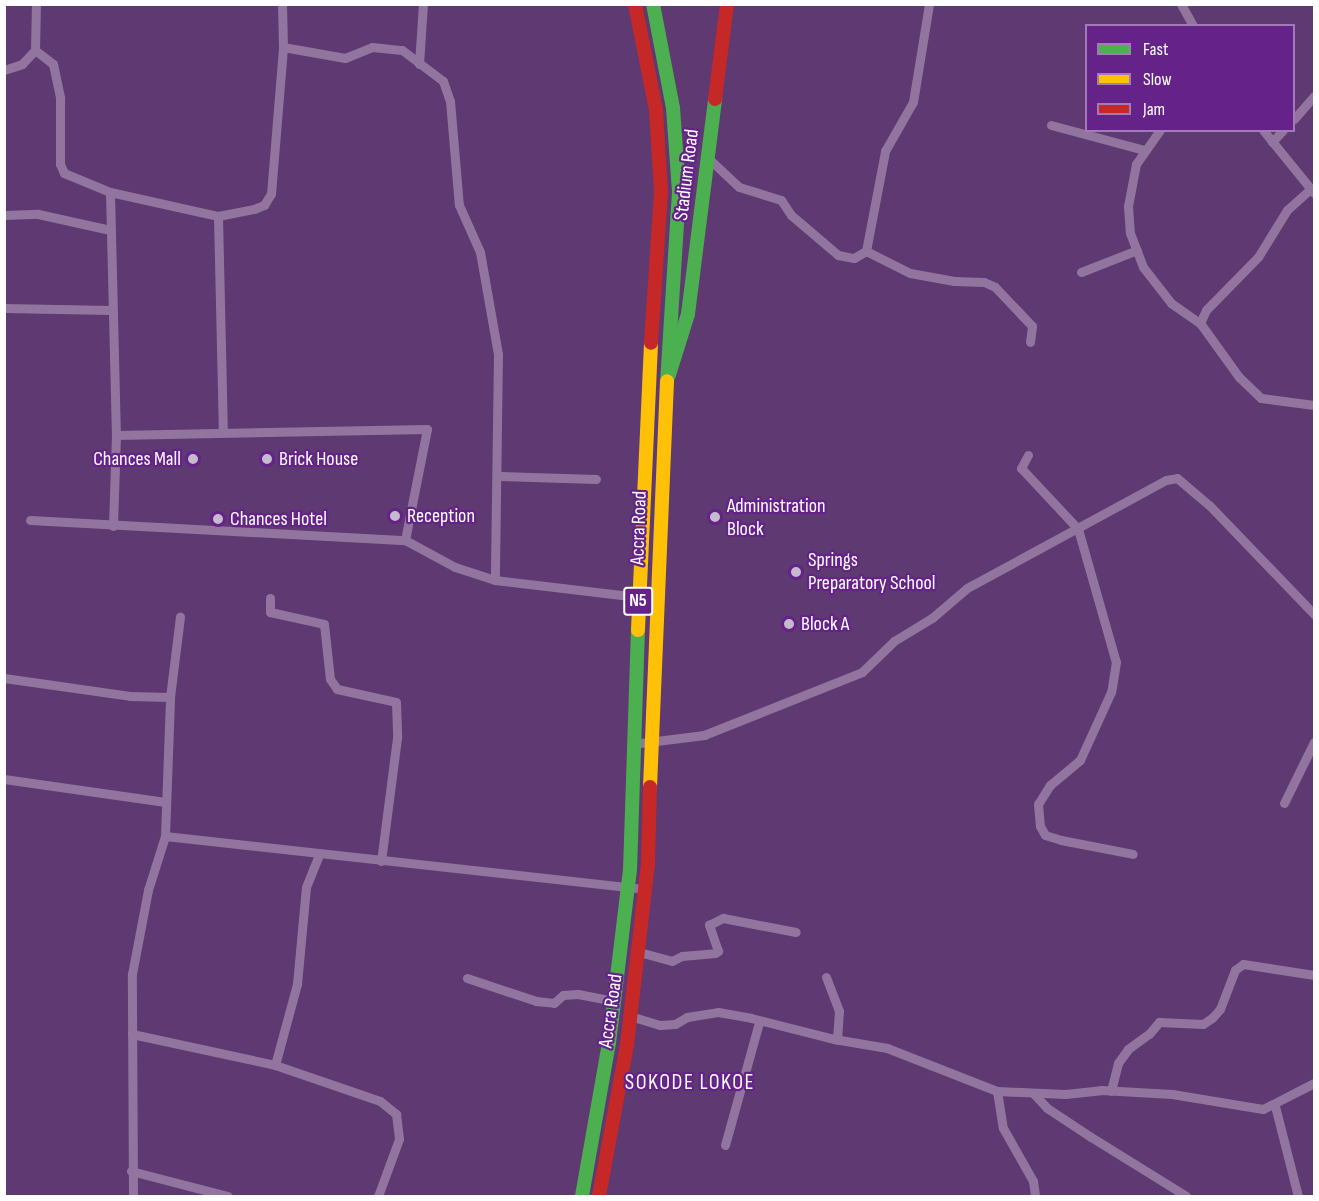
<!DOCTYPE html>
<style>
body{margin:0}
#map{position:relative;width:1319px;height:1201px;overflow:hidden;background:#5e3972;font-family:"Sofia Sans Condensed",sans-serif}
div>[style]{position:absolute}
.street>*{height:9px;margin:-4.5px;padding:0 4.5px;transform-origin:4.5px;border-radius:4.5px;background:#91759f}
.fast>*{height:14px;margin:-7px;padding:0 7px;transform-origin:7px;border-radius:7px;background:#4caf50}
.slow>*{height:14px;margin:-7px;padding:0 7px;transform-origin:7px;border-radius:7px;background:#ffc107}
.jam>*{height:14px;margin:-7px;padding:0 7px;transform-origin:7px;border-radius:7px;background:#c62828}
.dots>*{width:16px;height:16px;translate:-50% -50%;box-sizing:border-box;border:3px solid #652289;border-radius:50%}
span{translate:-50% -50%;white-space:nowrap;text-align:center;line-height:1.15;-webkit-text-stroke:4.5px #652289;paint-order:stroke}
.shield-label span{padding:2px 4px;background:#652289;border:2px solid;border-radius:4px;-webkit-text-stroke-width:0}
.shield-label{font-size:18px;color:#fff;font-weight:700}
.street-label{font-size:20px;color:#fff}
.poi-label{font-size:20px;color:#fff}
.right{translate:-100% -50%;text-align:right}
.left{translate:0 -50%;text-align:left}
.quarter-label{font-size:22px;color:#fff;letter-spacing:1.5px}
.frame{position:absolute;inset:0;border:6px solid #fff;pointer-events:none}
.legend{position:absolute;left:1085px;top:24px;width:210px;height:108px;box-sizing:border-box;background:#652289;border:2px solid #a37ab8;margin:0;padding:8px 10px;list-style:none;font-size:18px;color:#fff}
.legend li{display:flex;align-items:center;gap:12px;height:30px}
.legend b{width:30px;border:2px solid #a37ab8}
</style>
<div id="map">
<div class="street">
<i style="left:1181px;top:4px;width:25px;rotate:61deg"></i>
<i style="left:283px;top:47px;width:63px;rotate:10.1deg"></i>
<i style="left:345px;top:58px;width:29px;rotate:-22deg"></i>
<i style="left:372px;top:47px;width:30px;rotate:6deg"></i>
<i style="left:402px;top:50px;width:51px;rotate:37.1deg"></i>
<i style="left:443px;top:81px;width:21px;rotate:71deg"></i>
<i style="left:450px;top:101px;width:104px;rotate:85.1deg"></i>
<i style="left:459px;top:205px;width:51px;rotate:65.9deg"></i>
<i style="left:480px;top:252px;width:104px;rotate:80deg"></i>
<i style="left:498px;top:354px;width:226px;rotate:90.8deg"></i>
<i style="left:35px;top:50px;width:23px;rotate:38deg"></i>
<i style="left:53px;top:64px;width:35px;rotate:78deg"></i>
<i style="left:60px;top:98px;width:66px;rotate:90deg"></i>
<i style="left:60px;top:164px;width:10px;rotate:66deg"></i>
<i style="left:64px;top:173px;width:50px;rotate:22.4deg"></i>
<i style="left:110px;top:192px;width:111px;rotate:12.5deg"></i>
<i style="left:218px;top:216px;width:37px;rotate:-11deg"></i>
<i style="left:254px;top:209px;width:11px;rotate:-22deg"></i>
<i style="left:264px;top:205px;width:13px;rotate:-58deg"></i>
<i style="left:271px;top:194px;width:147px;rotate:-85.3deg"></i>
<i style="left:283px;top:47px;width:43px;rotate:-91.3deg"></i>
<i style="left:419px;top:64px;width:60px;rotate:-86.2deg"></i>
<i style="left:4px;top:70px;width:19px;rotate:-18deg"></i>
<i style="left:22px;top:64px;width:19px;rotate:-47deg"></i>
<i style="left:35px;top:50px;width:46px;rotate:-88.8deg"></i>
<i style="left:1294px;top:119px;width:30px;rotate:-49deg"></i>
<i style="left:1051px;top:125px;width:96px;rotate:15deg"></i>
<i style="left:1160px;top:130px;width:42px;rotate:125.2deg"></i>
<i style="left:1136px;top:164px;width:43px;rotate:100.8deg"></i>
<i style="left:1128px;top:206px;width:27px;rotate:86deg"></i>
<i style="left:1130px;top:233px;width:36px;rotate:69deg"></i>
<i style="left:1143px;top:267px;width:46px;rotate:52.1deg"></i>
<i style="left:1171px;top:303px;width:35px;rotate:35deg"></i>
<i style="left:1200px;top:323px;width:67px;rotate:54.2deg"></i>
<i style="left:1239px;top:377px;width:30px;rotate:44deg"></i>
<i style="left:1261px;top:398px;width:53px;rotate:7.5deg"></i>
<i style="left:1263px;top:130px;width:81px;rotate:51deg"></i>
<i style="left:1272px;top:142px;width:16px;rotate:-47deg"></i>
<i style="left:708px;top:158px;width:42px;rotate:43.1deg"></i>
<i style="left:739px;top:187px;width:44px;rotate:17.2deg"></i>
<i style="left:781px;top:200px;width:18px;rotate:56deg"></i>
<i style="left:791px;top:215px;width:62px;rotate:40.4deg"></i>
<i style="left:838px;top:255px;width:16px;rotate:11deg"></i>
<i style="left:854px;top:258px;width:14px;rotate:-30deg"></i>
<i style="left:110px;top:192px;width:243px;rotate:88.6deg"></i>
<i style="left:116px;top:435px;width:91px;rotate:91.9deg"></i>
<i style="left:4px;top:215px;width:34px;rotate:-2deg"></i>
<i style="left:38px;top:214px;width:74px;rotate:12.5deg"></i>
<i style="left:218px;top:216px;width:216px;rotate:88.7deg"></i>
<i style="left:866px;top:251px;width:102px;rotate:-79.2deg"></i>
<i style="left:885px;top:151px;width:56px;rotate:-60.3deg"></i>
<i style="left:913px;top:102px;width:99px;rotate:-80.7deg"></i>
<i style="left:866px;top:251px;width:49px;rotate:26.6deg"></i>
<i style="left:910px;top:273px;width:45px;rotate:10.3deg"></i>
<i style="left:954px;top:281px;width:30px;rotate:2deg"></i>
<i style="left:984px;top:282px;width:12px;rotate:24deg"></i>
<i style="left:995px;top:287px;width:54px;rotate:46.5deg"></i>
<i style="left:1032px;top:326px;width:16px;rotate:97deg"></i>
<i style="left:1081px;top:272px;width:60px;rotate:-21.4deg"></i>
<i style="left:4px;top:308px;width:107px;rotate:1.1deg"></i>
<i style="left:1200px;top:323px;width:14px;rotate:-65deg"></i>
<i style="left:1206px;top:310px;width:74px;rotate:-45.5deg"></i>
<i style="left:1258px;top:257px;width:55px;rotate:-58.3deg"></i>
<i style="left:1287px;top:210px;width:31px;rotate:-42deg"></i>
<i style="left:116px;top:435px;width:311px;rotate:-1.1deg"></i>
<i style="left:427px;top:429px;width:113px;rotate:101.2deg"></i>
<i style="left:1028px;top:455px;width:15px;rotate:118deg"></i>
<i style="left:1021px;top:468px;width:83px;rotate:46.9deg"></i>
<i style="left:1078px;top:529px;width:138px;rotate:74.1deg"></i>
<i style="left:1116px;top:662px;width:30px;rotate:99deg"></i>
<i style="left:1111px;top:692px;width:75px;rotate:114.5deg"></i>
<i style="left:1080px;top:760px;width:39px;rotate:140deg"></i>
<i style="left:1050px;top:785px;width:22px;rotate:122deg"></i>
<i style="left:1038px;top:804px;width:22px;rotate:85deg"></i>
<i style="left:1040px;top:826px;width:10px;rotate:61deg"></i>
<i style="left:1045px;top:835px;width:17px;rotate:17deg"></i>
<i style="left:1061px;top:840px;width:73px;rotate:11deg"></i>
<i style="left:499px;top:476px;width:97px;rotate:1.8deg"></i>
<i style="left:30px;top:520px;width:376px;rotate:3.1deg"></i>
<i style="left:405px;top:540px;width:57px;rotate:28.4deg"></i>
<i style="left:455px;top:567px;width:42px;rotate:18deg"></i>
<i style="left:495px;top:580px;width:144px;rotate:6.8deg"></i>
<i style="left:270px;top:598px;width:14px;rotate:90deg"></i>
<i style="left:270px;top:612px;width:55px;rotate:12.5deg"></i>
<i style="left:324px;top:624px;width:55px;rotate:83.8deg"></i>
<i style="left:330px;top:679px;width:12px;rotate:55deg"></i>
<i style="left:337px;top:689px;width:60px;rotate:12.4deg"></i>
<i style="left:396px;top:702px;width:36px;rotate:88deg"></i>
<i style="left:397px;top:738px;width:124px;rotate:97.4deg"></i>
<i style="left:4px;top:678px;width:127px;rotate:8.1deg"></i>
<i style="left:130px;top:696px;width:40px;rotate:1.4deg"></i>
<i style="left:632px;top:744px;width:73px;rotate:-7.1deg"></i>
<i style="left:704px;top:735px;width:170px;rotate:-21.7deg"></i>
<i style="left:862px;top:672px;width:45px;rotate:-44.1deg"></i>
<i style="left:894px;top:641px;width:44px;rotate:-31.2deg"></i>
<i style="left:932px;top:618px;width:46px;rotate:-40.6deg"></i>
<i style="left:967px;top:588px;width:226px;rotate:-28.5deg"></i>
<i style="left:1166px;top:480px;width:11px;rotate:-10deg"></i>
<i style="left:1177px;top:478px;width:43px;rotate:40.3deg"></i>
<i style="left:1210px;top:506px;width:150px;rotate:46.1deg"></i>
<i style="left:4px;top:779px;width:163px;rotate:8.1deg"></i>
<i style="left:1284px;top:803px;width:68px;rotate:-63.8deg"></i>
<i style="left:165px;top:836px;width:484px;rotate:6.3deg"></i>
<i style="left:639px;top:952px;width:34px;rotate:15deg"></i>
<i style="left:672px;top:961px;width:11px;rotate:-27deg"></i>
<i style="left:682px;top:956px;width:33px;rotate:-5deg"></i>
<i style="left:715px;top:953px;width:4px;rotate:-34deg"></i>
<i style="left:718px;top:951px;width:28px;rotate:-109deg"></i>
<i style="left:709px;top:925px;width:16px;rotate:-27deg"></i>
<i style="left:723px;top:918px;width:74px;rotate:10.9deg"></i>
<i style="left:826px;top:977px;width:36px;rotate:69deg"></i>
<i style="left:839px;top:1011px;width:29px;rotate:94deg"></i>
<i style="left:467px;top:978px;width:73px;rotate:18.4deg"></i>
<i style="left:536px;top:1001px;width:18px;rotate:6deg"></i>
<i style="left:554px;top:1003px;width:12px;rotate:-42deg"></i>
<i style="left:563px;top:995px;width:15px;rotate:-4deg"></i>
<i style="left:578px;top:994px;width:37px;rotate:11deg"></i>
<i style="left:630px;top:1016px;width:31px;rotate:17deg"></i>
<i style="left:660px;top:1025px;width:15px;rotate:-4deg"></i>
<i style="left:675px;top:1024px;width:14px;rotate:-30deg"></i>
<i style="left:687px;top:1017px;width:31px;rotate:-9deg"></i>
<i style="left:718px;top:1012px;width:34px;rotate:10deg"></i>
<i style="left:751px;top:1018px;width:86px;rotate:14.2deg"></i>
<i style="left:834px;top:1039px;width:54px;rotate:9.6deg"></i>
<i style="left:887px;top:1048px;width:118px;rotate:21.4deg"></i>
<i style="left:997px;top:1091px;width:68px;rotate:2.5deg"></i>
<i style="left:1065px;top:1094px;width:36px;rotate:-6deg"></i>
<i style="left:1101px;top:1090px;width:71px;rotate:3.2deg"></i>
<i style="left:1172px;top:1094px;width:92px;rotate:9.4deg"></i>
<i style="left:1263px;top:1109px;width:57px;rotate:-27deg"></i>
<i style="left:132px;top:1034px;width:146px;rotate:12.2deg"></i>
<i style="left:275px;top:1065px;width:111px;rotate:18.9deg"></i>
<i style="left:380px;top:1101px;width:21px;rotate:39deg"></i>
<i style="left:396px;top:1114px;width:25px;rotate:83deg"></i>
<i style="left:399px;top:1139px;width:61px;rotate:110.2deg"></i>
<i style="left:275px;top:1065px;width:84px;rotate:-74.8deg"></i>
<i style="left:297px;top:984px;width:97px;rotate:-84.7deg"></i>
<i style="left:306px;top:887px;width:35px;rotate:-68deg"></i>
<i style="left:997px;top:1091px;width:37px;rotate:81deg"></i>
<i style="left:1003px;top:1128px;width:61px;rotate:60.5deg"></i>
<i style="left:1033px;top:1181px;width:15px;rotate:82deg"></i>
<i style="left:1111px;top:1091px;width:29px;rotate:-76deg"></i>
<i style="left:1118px;top:1063px;width:17px;rotate:-54deg"></i>
<i style="left:1128px;top:1049px;width:26px;rotate:-36deg"></i>
<i style="left:1149px;top:1034px;width:16px;rotate:-50deg"></i>
<i style="left:1159px;top:1022px;width:44px;rotate:2.6deg"></i>
<i style="left:1203px;top:1024px;width:11px;rotate:-34deg"></i>
<i style="left:1212px;top:1018px;width:12px;rotate:-48deg"></i>
<i style="left:1220px;top:1009px;width:42px;rotate:-69deg"></i>
<i style="left:1235px;top:970px;width:10px;rotate:-37deg"></i>
<i style="left:1243px;top:964px;width:72px;rotate:8.8deg"></i>
<i style="left:1034px;top:1094px;width:19px;rotate:47deg"></i>
<i style="left:1047px;top:1108px;width:53px;rotate:33.4deg"></i>
<i style="left:1091px;top:1137px;width:112px;rotate:31.8deg"></i>
<i style="left:1275px;top:1106px;width:93px;rotate:75.7deg"></i>
<i style="left:725px;top:1145px;width:128px;rotate:-74.5deg"></i>
<i style="left:131px;top:1171px;width:100px;rotate:14.5deg"></i>
<i style="left:133px;top:1196px;width:222px;rotate:-90.3deg"></i>
<i style="left:132px;top:974px;width:86px;rotate:-79.2deg"></i>
<i style="left:148px;top:890px;width:57px;rotate:-72.5deg"></i>
<i style="left:165px;top:836px;width:139px;rotate:-87.9deg"></i>
<i style="left:170px;top:697px;width:81px;rotate:-82.9deg"></i>
</div>
<div class="fast">
<i style="left:653px;top:4px;width:106px;rotate:79.1deg"></i>
<i style="left:673px;top:108px;width:84px;rotate:85.9deg"></i>
<i style="left:679px;top:192px;width:189px;rotate:93.6deg"></i>
<i style="left:669px;top:375px;width:64px;rotate:-72.7deg"></i>
<i style="left:688px;top:314px;width:217px;rotate:-82.8deg"></i>
<i style="left:582px;top:1196px;width:155px;rotate:-80deg"></i>
<i style="left:609px;top:1043px;width:174px;rotate:-83.1deg"></i>
<i style="left:630px;top:870px;width:240px;rotate:-88.1deg"></i>
</div>
<div class="slow">
<i style="left:638px;top:630px;width:287px;rotate:-87.4deg"></i>
<i style="left:650px;top:787px;width:406px;rotate:-87.6deg"></i>
</div>
<div class="jam">
<i style="left:635px;top:4px;width:108px;rotate:78.8deg"></i>
<i style="left:656px;top:110px;width:82px;rotate:86.5deg"></i>
<i style="left:661px;top:192px;width:151px;rotate:93.8deg"></i>
<i style="left:715px;top:99px;width:96px;rotate:-82.8deg"></i>
<i style="left:599px;top:1196px;width:154px;rotate:-79.5deg"></i>
<i style="left:627px;top:1045px;width:183px;rotate:-83.4deg"></i>
<i style="left:648px;top:863px;width:76px;rotate:-88.5deg"></i>
</div>
<div class="dots">
<i style="left:193px;top:459px;background:#c7bace"></i>
<i style="left:267px;top:459px;background:#c7bace"></i>
<i style="left:395px;top:516px;background:#c7bace"></i>
<i style="left:715px;top:517px;background:#c7bace"></i>
<i style="left:218px;top:519px;background:#c7bace"></i>
<i style="left:796px;top:572px;background:#c7bace"></i>
<i style="left:789px;top:624px;background:#c7bace"></i>
</div>
<div class="shield-label">
<span style="left:638px;top:601px">N5</span>
</div>
<div class="street-label">
<span style="left:687px;top:175px;rotate:-83deg">Stadium Road</span>
<span style="left:639px;top:528px;rotate:-88deg">Accra Road</span>
<span style="left:611px;top:1011px;rotate:-82deg">Accra Road</span>
</div>
<div class="poi-label">
<span class="right" style="left:181px;top:459px">Chances Mall</span>
<span class="left" style="left:279px;top:459px">Brick House</span>
<span class="left" style="left:727px;top:518px">Administration<br>Block</span>
<span class="left" style="left:407px;top:516px">Reception</span>
<span class="left" style="left:230px;top:519px">Chances Hotel</span>
<span class="left" style="left:808px;top:572px">Springs<br>Preparatory School</span>
<span class="left" style="left:801px;top:624px">Block A</span>
</div>
<div class="quarter-label">
<span style="left:690px;top:1083px">SOKODE LOKOE</span>
</div>
<div class="frame"></div>
<ul class="legend">
<li><b style="height:8px;background:#4caf50"></b>Fast</li>
<li><b style="height:8px;background:#ffc107"></b>Slow</li>
<li><b style="height:8px;background:#c62828"></b>Jam</li>
</ul>
</div>
